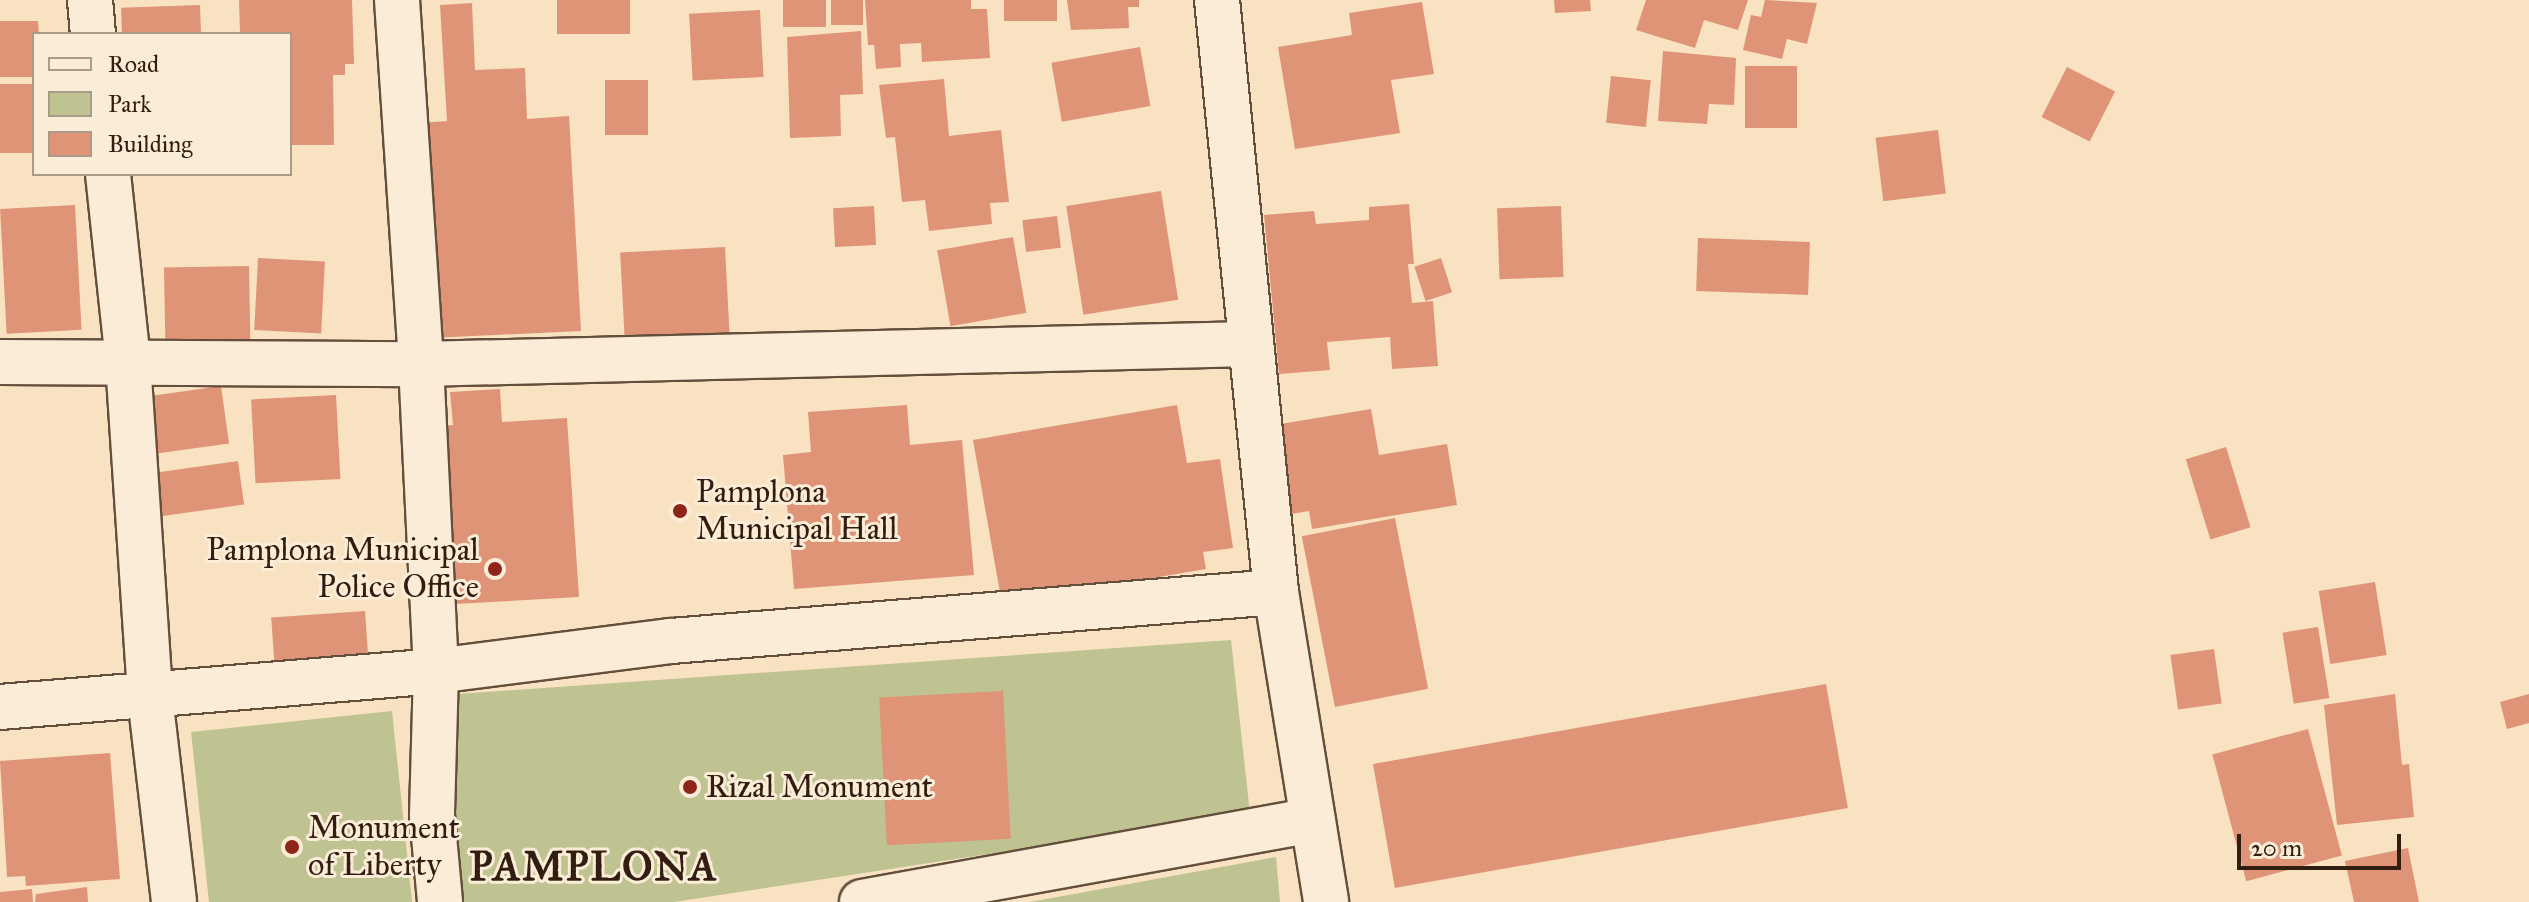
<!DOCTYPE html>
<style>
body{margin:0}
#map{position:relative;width:2529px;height:902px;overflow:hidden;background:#f8e2c2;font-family:"IM FELL Great Primer",serif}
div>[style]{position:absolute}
.green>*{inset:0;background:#bfc392;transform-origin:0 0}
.building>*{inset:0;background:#df9478;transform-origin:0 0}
.roads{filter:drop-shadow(2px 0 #644f3d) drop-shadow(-2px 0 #644f3d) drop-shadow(0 2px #644f3d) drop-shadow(0 -2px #644f3d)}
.minor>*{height:44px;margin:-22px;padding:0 22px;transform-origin:22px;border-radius:22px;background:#faecd7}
.dots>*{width:22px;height:22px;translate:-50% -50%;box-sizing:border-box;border:4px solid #faecd7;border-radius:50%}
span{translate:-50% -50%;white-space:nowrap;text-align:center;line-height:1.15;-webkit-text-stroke:6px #faecd7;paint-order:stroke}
.poi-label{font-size:32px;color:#321e11}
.left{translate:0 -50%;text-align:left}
.right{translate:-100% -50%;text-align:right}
.district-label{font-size:40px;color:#321e11;font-weight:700;letter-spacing:2px}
.legend{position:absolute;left:32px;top:32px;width:260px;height:144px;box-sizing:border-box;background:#faecd7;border:2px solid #aa9a88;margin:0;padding:10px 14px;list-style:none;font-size:24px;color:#321e11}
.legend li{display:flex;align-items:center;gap:16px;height:40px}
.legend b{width:40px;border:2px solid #aa9a88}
.scale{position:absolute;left:2237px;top:834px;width:164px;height:36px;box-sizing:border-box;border:4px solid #321e11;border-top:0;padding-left:10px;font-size:24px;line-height:28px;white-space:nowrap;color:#321e11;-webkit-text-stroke:6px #faecd7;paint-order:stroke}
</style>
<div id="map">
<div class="green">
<i style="clip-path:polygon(1231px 640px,1250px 814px,674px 902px,455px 902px,458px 694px)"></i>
<i style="left:392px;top:711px;width:192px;height:202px;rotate:84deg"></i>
<i style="clip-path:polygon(1276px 857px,1280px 902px,1030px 902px)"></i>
</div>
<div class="building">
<i style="clip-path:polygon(239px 0,352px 0,354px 64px,345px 64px,345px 75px,333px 75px,334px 145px,290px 145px,290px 34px,240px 34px)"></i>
<i style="left:557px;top:0;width:73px;height:34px"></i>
<i style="left:783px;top:0;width:43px;height:27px"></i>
<i style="left:831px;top:0;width:32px;height:25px"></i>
<i style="clip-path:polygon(865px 0,971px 0,971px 9px,987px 9px,990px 58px,922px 62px,921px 43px,900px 44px,901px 67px,876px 69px,874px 45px,868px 45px)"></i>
<i style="left:1004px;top:0;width:53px;height:21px"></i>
<i style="clip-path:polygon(1067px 0,1139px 0,1139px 7px,1128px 7px,1129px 28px,1071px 30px)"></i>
<i style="clip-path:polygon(1554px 0,1590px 0,1591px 11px,1555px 13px)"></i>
<i style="clip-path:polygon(1646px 0,1748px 0,1738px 30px,1704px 20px,1695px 48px,1636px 30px)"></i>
<i style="clip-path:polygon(1765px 0,1817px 3px,1807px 44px,1787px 39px,1782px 59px,1743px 50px,1751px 15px,1761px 17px)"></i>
<i style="clip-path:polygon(1422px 2px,1434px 74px,1391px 80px,1400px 133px,1295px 149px,1278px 47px,1352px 35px,1349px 13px)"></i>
<i style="clip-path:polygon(472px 3px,475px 70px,525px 68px,527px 119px,569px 116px,581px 331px,431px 338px,420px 123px,447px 121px,440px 5px)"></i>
<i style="left:200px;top:5px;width:29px;height:79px;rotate:88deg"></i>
<i style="left:760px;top:10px;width:67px;height:71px;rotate:87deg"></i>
<i style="clip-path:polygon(0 21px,38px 21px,39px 34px,34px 34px,34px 77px,0 77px)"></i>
<i style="clip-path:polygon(861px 31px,863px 94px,840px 95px,841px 136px,790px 138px,787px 37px)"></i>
<i style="left:1140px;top:47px;width:60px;height:90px;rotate:80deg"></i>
<i style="clip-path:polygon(1663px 51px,1736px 58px,1734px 105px,1709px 104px,1707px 124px,1658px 121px)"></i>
<i style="left:1745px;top:66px;width:52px;height:62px"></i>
<i style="left:2067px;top:67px;width:54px;height:56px;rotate:27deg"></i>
<i style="left:1611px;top:76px;width:40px;height:47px;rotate:6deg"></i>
<i style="clip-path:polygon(944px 79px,949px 136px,1001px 130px,1009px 202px,990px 203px,992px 224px,929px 231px,925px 200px,902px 202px,895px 137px,886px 138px,879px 85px)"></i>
<i style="left:605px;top:80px;width:43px;height:55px"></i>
<i style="left:0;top:84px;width:34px;height:69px"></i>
<i style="left:1938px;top:130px;width:64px;height:63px;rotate:83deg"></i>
<i style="left:1161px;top:191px;width:110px;height:96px;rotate:81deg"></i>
<i style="clip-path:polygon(1409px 204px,1414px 264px,1408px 264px,1412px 303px,1433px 301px,1438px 366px,1392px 369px,1390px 337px,1327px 342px,1330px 370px,1279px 374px,1264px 215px,1314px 211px,1316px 224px,1369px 220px,1369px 207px)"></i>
<i style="left:75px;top:205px;width:125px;height:75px;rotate:87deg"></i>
<i style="left:874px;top:206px;width:39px;height:41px;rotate:87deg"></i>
<i style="left:1561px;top:206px;width:71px;height:64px;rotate:88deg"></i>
<i style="left:1057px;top:216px;width:32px;height:35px;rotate:83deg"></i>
<i style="left:1013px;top:237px;width:77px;height:77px;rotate:80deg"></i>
<i style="left:1698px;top:238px;width:112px;height:53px;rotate:2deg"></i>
<i style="left:725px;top:247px;width:88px;height:105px;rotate:87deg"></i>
<i style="left:258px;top:258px;width:67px;height:72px;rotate:3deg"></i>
<i style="left:1441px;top:258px;width:36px;height:28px;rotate:72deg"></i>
<i style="left:249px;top:266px;width:73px;height:85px;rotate:89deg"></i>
<i style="left:221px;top:386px;width:58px;height:73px;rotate:82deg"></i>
<i style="clip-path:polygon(500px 389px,502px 422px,567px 418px,579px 597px,455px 604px,443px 426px,453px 425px,450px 392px)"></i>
<i style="left:336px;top:395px;width:84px;height:85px;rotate:87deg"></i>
<i style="clip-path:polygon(907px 405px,910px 445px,962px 440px,974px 575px,794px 589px,783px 455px,811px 452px,808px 412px)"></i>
<i style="clip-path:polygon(1177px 405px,1187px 463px,1220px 459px,1233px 548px,1203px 552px,1206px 569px,1002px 604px,973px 440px)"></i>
<i style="clip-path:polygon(1371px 409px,1379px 455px,1447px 444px,1457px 505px,1312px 529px,1309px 511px,1285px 515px,1269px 426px)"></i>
<i style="left:2226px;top:447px;width:84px;height:42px;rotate:73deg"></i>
<i style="left:238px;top:461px;width:44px;height:89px;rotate:82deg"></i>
<i style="left:1395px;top:518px;width:174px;height:95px;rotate:79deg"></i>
<i style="left:2375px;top:582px;width:74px;height:57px;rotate:81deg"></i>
<i style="left:365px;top:611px;width:60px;height:94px;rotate:86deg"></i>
<i style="left:2318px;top:627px;width:72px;height:36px;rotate:81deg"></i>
<i style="left:2214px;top:649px;width:55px;height:44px;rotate:82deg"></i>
<i style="left:1826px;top:684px;width:126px;height:460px;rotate:80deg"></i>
<i style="left:1003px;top:691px;width:148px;height:124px;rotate:87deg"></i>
<i style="clip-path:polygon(2395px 694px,2402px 765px,2409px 764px,2414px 817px,2337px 825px,2324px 705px)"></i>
<i style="clip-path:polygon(2529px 694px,2529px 723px,2507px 729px,2500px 702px)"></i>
<i style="left:2308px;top:729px;width:131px;height:99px;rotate:75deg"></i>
<i style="clip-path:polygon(110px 753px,120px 879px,26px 886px,25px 876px,7px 877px,0 761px)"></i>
<i style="clip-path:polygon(2408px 848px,2419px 902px,2354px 902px,2345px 861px)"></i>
<i style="clip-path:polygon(87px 887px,88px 902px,35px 902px,36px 894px)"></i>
<i style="clip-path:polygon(32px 889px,33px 902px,0 902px,0 892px)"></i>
</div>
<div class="roads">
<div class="minor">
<i style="left:90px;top:0;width:34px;rotate:85deg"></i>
<i style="left:397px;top:0;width:365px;rotate:86.2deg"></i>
<i style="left:421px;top:364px;width:307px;rotate:87.2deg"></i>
<i style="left:436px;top:671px;width:144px;rotate:91.6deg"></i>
<i style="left:432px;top:815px;width:87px;rotate:84.7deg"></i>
<i style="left:1217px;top:0;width:595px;rotate:84.31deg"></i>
<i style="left:1276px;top:592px;width:314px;rotate:80.8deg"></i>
<i style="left:108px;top:174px;width:189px;rotate:83.9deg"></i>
<i style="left:128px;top:362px;width:336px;rotate:86.2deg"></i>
<i style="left:150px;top:697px;width:206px;rotate:83.3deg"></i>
<i style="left:0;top:362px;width:421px;rotate:0.3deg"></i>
<i style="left:421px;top:364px;width:830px;rotate:-1.38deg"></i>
<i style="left:0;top:707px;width:437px;rotate:-4.7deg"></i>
<i style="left:436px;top:671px;width:237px;rotate:-7.3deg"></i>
<i style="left:671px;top:641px;width:607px;rotate:-4.63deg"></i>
<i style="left:862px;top:902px;width:458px;rotate:-10.3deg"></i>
</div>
</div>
<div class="dots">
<i style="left:680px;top:511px;background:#8f2418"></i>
<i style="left:495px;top:569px;background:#8f2418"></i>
<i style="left:690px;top:787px;background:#8f2418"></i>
<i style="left:292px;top:847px;background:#8f2418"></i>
</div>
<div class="poi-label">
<span class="left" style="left:696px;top:511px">Pamplona<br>Municipal Hall</span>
<span class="right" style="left:479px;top:569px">Pamplona Municipal<br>Police Office</span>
<span class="left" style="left:706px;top:787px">Rizal Monument</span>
<span class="left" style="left:308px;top:847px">Monument<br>of Liberty</span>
</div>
<div class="district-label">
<span style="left:594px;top:867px">PAMPLONA</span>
</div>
<ul class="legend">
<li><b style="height:10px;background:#faecd7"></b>Road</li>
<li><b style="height:22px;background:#bfc392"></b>Park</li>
<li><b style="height:22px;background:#df9478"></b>Building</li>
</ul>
<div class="scale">20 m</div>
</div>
